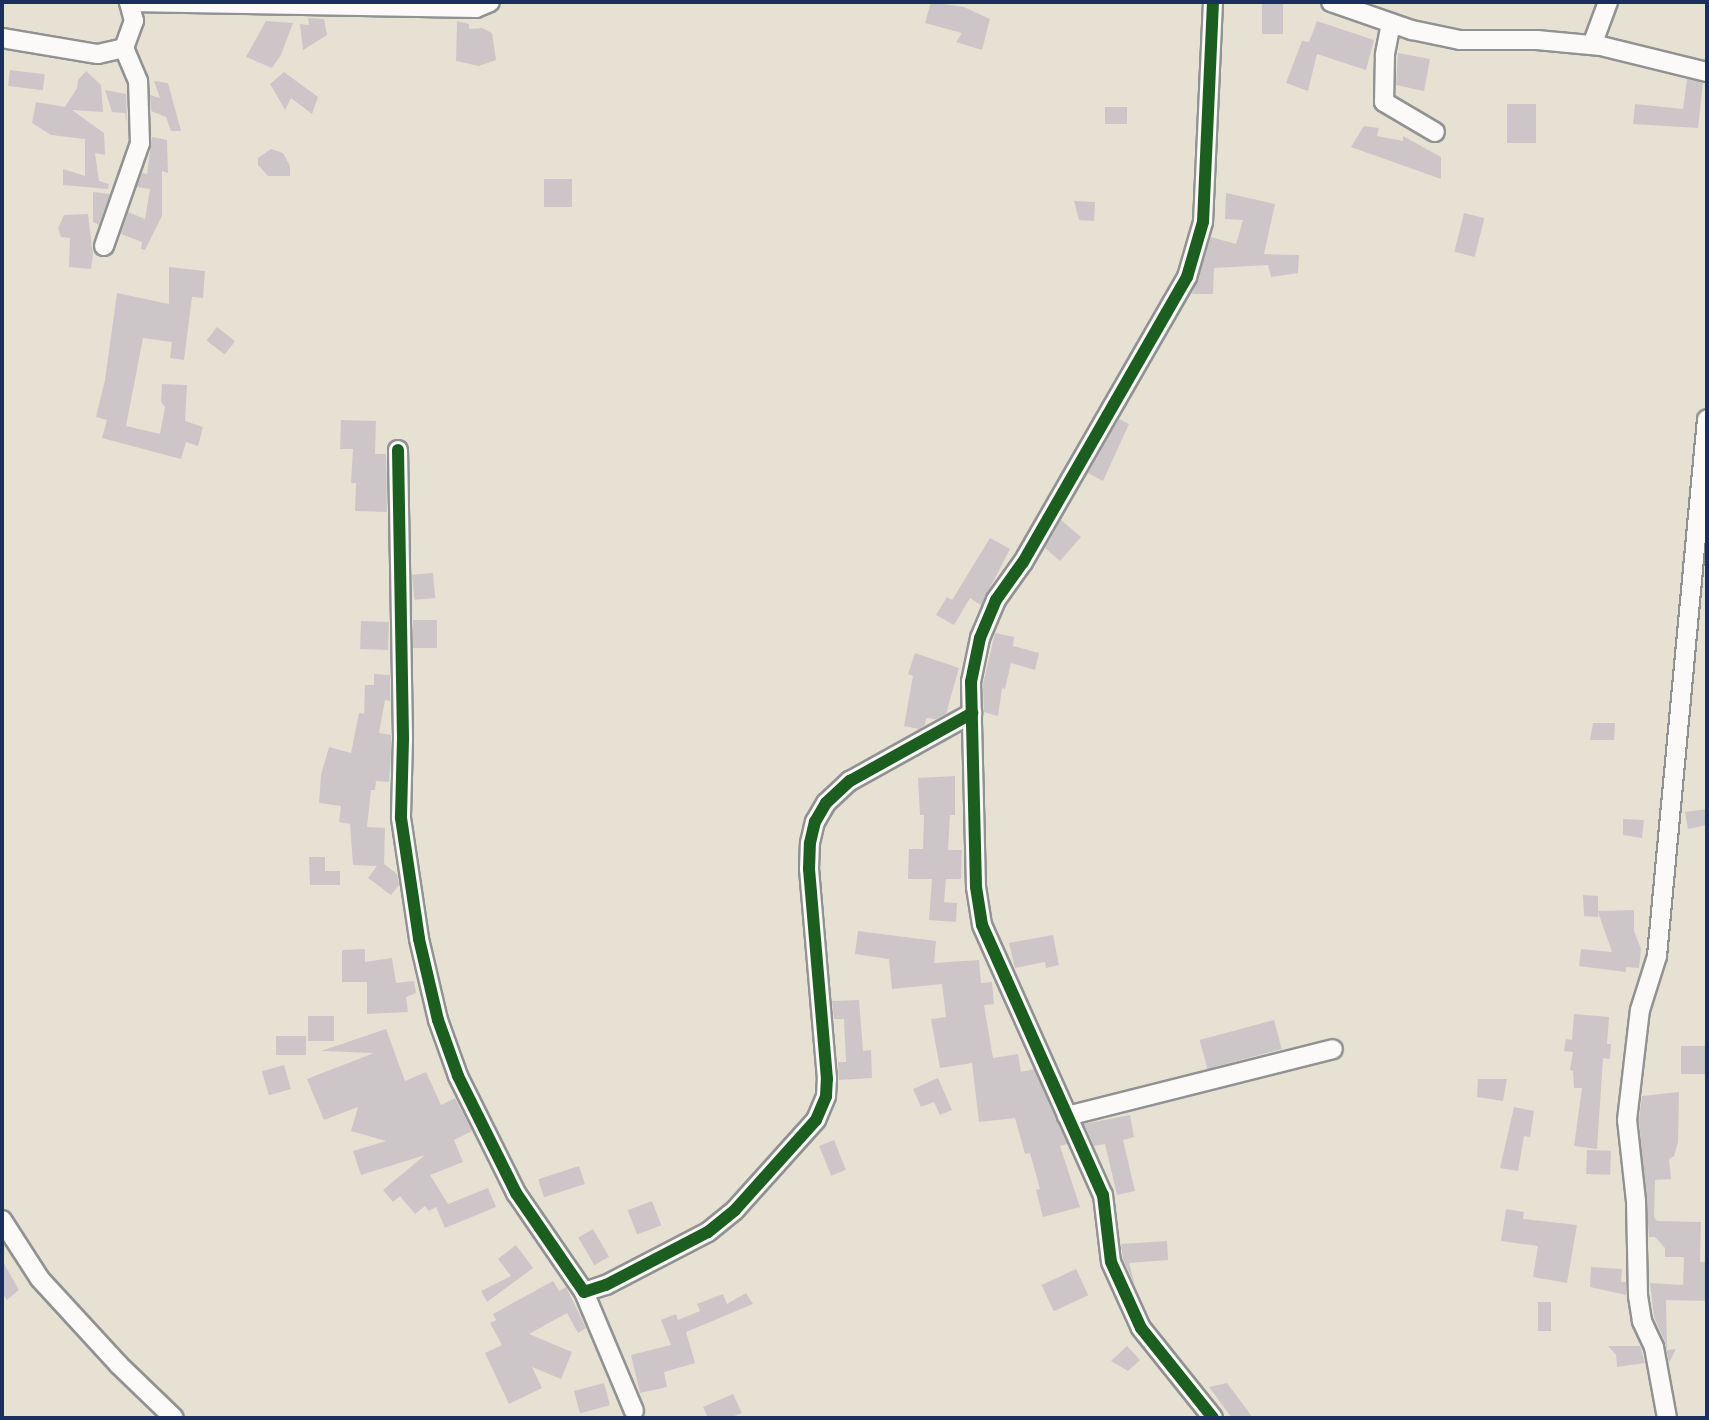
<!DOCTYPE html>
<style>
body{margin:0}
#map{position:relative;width:1709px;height:1420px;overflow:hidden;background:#e6e1d3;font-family:Delius,sans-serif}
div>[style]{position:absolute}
.building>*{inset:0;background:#cdc6c9;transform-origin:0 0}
.roads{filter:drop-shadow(2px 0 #919292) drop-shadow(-2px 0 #919292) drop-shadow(0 2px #919292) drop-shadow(0 -2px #919292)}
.minor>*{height:18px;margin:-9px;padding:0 9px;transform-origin:9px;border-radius:9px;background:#fbfaf8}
.cycleway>*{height:12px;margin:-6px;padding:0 6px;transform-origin:6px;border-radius:6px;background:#1b5e20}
span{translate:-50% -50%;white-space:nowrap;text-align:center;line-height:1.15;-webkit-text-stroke:8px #f6f6f2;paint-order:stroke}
.frame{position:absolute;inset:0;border:4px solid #1b2f5e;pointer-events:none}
</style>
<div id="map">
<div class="building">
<i style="clip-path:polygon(931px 2px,964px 7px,990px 19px,982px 50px,956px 42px,962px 33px,925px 23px)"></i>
<i style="left:1262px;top:3px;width:21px;height:31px"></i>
<i style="clip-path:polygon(308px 18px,324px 19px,327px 35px,303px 50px,300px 24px,309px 25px)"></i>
<i style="clip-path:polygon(266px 21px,293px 23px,281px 55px,272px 68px,246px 57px)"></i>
<i style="clip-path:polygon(457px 21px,469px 24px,469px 29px,482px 28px,492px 33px,496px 60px,479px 66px,456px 61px)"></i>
<i style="clip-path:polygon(1317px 21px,1374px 40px,1366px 70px,1317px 54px,1308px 91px,1286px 83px,1302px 41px,1309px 42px)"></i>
<i style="clip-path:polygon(1398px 53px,1430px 59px,1424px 91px,1396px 85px)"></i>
<i style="left:10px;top:70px;width:35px;height:16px;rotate:7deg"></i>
<i style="clip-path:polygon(86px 71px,101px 85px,103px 112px,72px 110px,104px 133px,105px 155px,95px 153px,99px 181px,109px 184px,108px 189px,63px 185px,63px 169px,85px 176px,85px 139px,51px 135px,32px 123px,36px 102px,65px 107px,77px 88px,78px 80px)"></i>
<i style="clip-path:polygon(284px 72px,318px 97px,312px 114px,291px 98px,285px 110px,270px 84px)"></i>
<i style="clip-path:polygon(1687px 79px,1703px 83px,1698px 128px,1633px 124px,1635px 104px,1683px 109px)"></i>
<i style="clip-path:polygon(154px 81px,168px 83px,181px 131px,171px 131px,166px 117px,151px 111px,150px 95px,160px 98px)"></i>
<i style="clip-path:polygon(105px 90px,126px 94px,127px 124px,125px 113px,112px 112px)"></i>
<i style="left:1507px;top:104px;width:29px;height:39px"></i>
<i style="left:1105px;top:107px;width:22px;height:17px"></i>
<i style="clip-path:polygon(1364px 126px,1379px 128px,1377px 136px,1403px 141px,1403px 136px,1441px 157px,1441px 179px,1351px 147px)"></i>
<i style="clip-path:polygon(152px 137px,167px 140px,168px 173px,162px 171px,162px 216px,145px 250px,141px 249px,142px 242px,121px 234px,128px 212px,145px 219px,150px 189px,137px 187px,142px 173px,147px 174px)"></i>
<i style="clip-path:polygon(271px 149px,283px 153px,290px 166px,290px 176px,268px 176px,258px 165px,258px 158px)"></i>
<i style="left:544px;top:179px;width:28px;height:28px"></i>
<i style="clip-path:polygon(93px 192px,110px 194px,99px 225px,93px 222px)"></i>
<i style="clip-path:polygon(1226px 193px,1275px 204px,1264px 254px,1299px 255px,1298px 273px,1271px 277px,1268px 265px,1214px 268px,1213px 294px,1192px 294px,1211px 237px,1236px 244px,1243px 220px,1225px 219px)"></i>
<i style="clip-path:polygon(1074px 201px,1095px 202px,1094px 221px,1079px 220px)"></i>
<i style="left:1464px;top:213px;width:21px;height:40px;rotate:14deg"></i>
<i style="clip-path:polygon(88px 214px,93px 254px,91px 269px,69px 267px,70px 238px,61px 237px,58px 228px,64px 215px)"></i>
<i style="clip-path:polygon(169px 267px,205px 271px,203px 298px,192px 297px,184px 360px,170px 358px,172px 342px,143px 338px,126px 426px,160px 434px,165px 407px,161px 402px,162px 384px,187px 385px,185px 421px,203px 427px,198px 446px,186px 442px,181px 459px,102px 438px,107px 420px,96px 417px,105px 380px,117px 293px,169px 304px)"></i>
<i style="left:217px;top:327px;width:23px;height:17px;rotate:38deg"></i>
<i style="clip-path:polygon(1119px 419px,1129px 424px,1103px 481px,1088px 473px)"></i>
<i style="clip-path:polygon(341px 420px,376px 421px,375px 454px,386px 454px,387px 512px,355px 511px,356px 483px,351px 483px,353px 449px,340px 449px)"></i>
<i style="clip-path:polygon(1061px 520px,1081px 537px,1060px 561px,1045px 548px)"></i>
<i style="clip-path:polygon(990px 538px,1010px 549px,981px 605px,970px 598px,954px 625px,936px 615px,947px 597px,952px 600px)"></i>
<i style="left:433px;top:573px;width:25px;height:21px;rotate:85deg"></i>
<i style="left:413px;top:620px;width:24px;height:28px"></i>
<i style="left:361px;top:621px;width:28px;height:28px;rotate:2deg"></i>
<i style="clip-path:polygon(995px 633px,1014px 637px,1013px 646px,1039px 653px,1035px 670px,1011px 663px,1005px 689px,1002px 688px,998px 716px,984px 712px,983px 684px)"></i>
<i style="clip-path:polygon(915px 653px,959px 668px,946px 714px,936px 719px,926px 718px,925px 725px,919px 729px,904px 726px,913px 676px,908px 674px)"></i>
<i style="clip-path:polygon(374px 674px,390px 675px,390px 701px,385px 700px,379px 733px,391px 735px,391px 755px,389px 782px,376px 781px,375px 790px,371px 790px,367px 827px,385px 828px,384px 864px,397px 874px,399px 885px,391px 895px,368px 878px,377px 866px,353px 865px,350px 824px,339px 822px,341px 806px,319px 803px,321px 775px,329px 747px,351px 753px,359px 713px,364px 714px,365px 685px,374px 685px)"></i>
<i style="clip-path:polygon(1593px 723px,1615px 723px,1614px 740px,1590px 740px)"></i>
<i style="clip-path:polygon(955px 776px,955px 815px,950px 815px,948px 850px,962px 850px,961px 879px,946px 879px,944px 902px,957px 903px,956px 922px,929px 920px,932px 879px,908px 879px,909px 849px,923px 849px,924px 815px,920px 815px,918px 778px)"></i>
<i style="clip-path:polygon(1707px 809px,1707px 825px,1688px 829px,1685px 812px)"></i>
<i style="clip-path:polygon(1623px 819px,1644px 820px,1642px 838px,1623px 835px)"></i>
<i style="clip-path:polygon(309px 857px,325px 857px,325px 871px,340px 871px,340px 885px,310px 885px)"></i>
<i style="clip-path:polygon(1583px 895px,1598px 896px,1598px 911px,1634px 910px,1634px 931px,1641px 949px,1639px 968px,1626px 967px,1626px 972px,1579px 966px,1581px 949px,1612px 952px,1598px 912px,1598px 917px,1584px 916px)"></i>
<i style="clip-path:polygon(858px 931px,936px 941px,934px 963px,979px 960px,981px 983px,992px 982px,994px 1004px,984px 1005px,993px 1058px,1018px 1054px,1021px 1072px,1034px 1069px,1067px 1144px,1060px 1146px,1080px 1207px,1043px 1217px,1036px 1190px,1040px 1189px,1030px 1153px,1025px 1154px,1015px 1118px,979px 1122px,972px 1063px,940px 1068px,931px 1019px,946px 1017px,942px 984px,892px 989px,889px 959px,855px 954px)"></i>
<i style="clip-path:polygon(1053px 935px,1059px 965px,1046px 968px,1045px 962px,1015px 968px,1009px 943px)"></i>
<i style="clip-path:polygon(365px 949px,365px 962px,392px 958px,396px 983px,414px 981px,416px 993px,406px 997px,408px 1012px,367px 1014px,367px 982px,342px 982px,342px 950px)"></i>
<i style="clip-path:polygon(859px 1000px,863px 1051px,871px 1050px,872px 1078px,839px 1080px,838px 1062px,846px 1062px,844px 1019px,834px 1019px,832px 1001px)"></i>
<i style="clip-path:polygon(1574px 1014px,1609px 1017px,1607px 1044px,1611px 1044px,1610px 1059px,1603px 1058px,1597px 1149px,1574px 1146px,1582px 1088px,1574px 1088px,1573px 1071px,1570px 1070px,1573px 1052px,1564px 1051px,1566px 1039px,1572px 1040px)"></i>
<i style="left:308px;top:1016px;width:26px;height:25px"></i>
<i style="left:1274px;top:1020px;width:30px;height:77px;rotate:75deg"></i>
<i style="clip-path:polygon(386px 1029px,405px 1081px,426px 1072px,441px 1105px,455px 1098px,472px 1131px,454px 1140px,463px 1162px,430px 1175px,448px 1204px,488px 1188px,496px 1207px,445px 1228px,436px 1207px,429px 1211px,425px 1206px,415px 1214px,400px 1196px,393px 1202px,383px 1190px,425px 1155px,361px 1175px,353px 1151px,386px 1141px,351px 1131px,358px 1107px,324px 1120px,307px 1079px,374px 1053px,321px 1051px)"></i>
<i style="left:276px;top:1036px;width:30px;height:19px"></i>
<i style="left:1707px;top:1046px;width:28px;height:26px;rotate:90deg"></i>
<i style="left:284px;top:1065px;width:25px;height:23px;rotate:74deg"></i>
<i style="clip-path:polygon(938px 1078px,952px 1110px,940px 1115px,934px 1102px,921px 1107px,913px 1089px)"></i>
<i style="clip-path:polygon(1478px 1079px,1507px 1079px,1503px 1101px,1477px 1097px)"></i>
<i style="clip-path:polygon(1679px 1092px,1678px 1142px,1674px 1156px,1669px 1159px,1671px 1179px,1655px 1180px,1654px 1217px,1657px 1221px,1701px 1222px,1700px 1262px,1707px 1262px,1707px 1301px,1666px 1300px,1667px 1350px,1676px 1349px,1669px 1363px,1665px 1342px,1654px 1317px,1650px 1283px,1683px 1285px,1684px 1257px,1665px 1257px,1665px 1248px,1655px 1237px,1649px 1237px,1639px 1120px,1642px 1096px)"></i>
<i style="clip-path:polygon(1514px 1107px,1534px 1111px,1530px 1137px,1524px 1136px,1518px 1171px,1500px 1168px)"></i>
<i style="clip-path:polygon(1130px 1115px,1134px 1137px,1123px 1140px,1135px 1191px,1117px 1195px,1105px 1144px,1094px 1146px,1084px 1124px)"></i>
<i style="left:834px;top:1140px;width:32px;height:16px;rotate:68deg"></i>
<i style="left:1587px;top:1150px;width:24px;height:24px;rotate:2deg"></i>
<i style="left:579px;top:1166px;width:19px;height:43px;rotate:72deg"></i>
<i style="left:652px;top:1201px;width:26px;height:26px;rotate:69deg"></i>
<i style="clip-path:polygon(1506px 1209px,1524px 1212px,1523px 1219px,1577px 1225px,1567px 1283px,1533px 1277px,1538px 1246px,1501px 1241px)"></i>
<i style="left:593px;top:1229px;width:32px;height:17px;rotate:60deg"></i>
<i style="clip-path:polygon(1167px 1241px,1168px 1260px,1129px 1263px,1135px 1285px,1123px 1259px,1121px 1244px)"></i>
<i style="clip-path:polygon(516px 1245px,533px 1268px,487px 1302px,481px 1291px,511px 1276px,498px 1259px)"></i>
<i style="clip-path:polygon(2px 1260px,19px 1290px,7px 1300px,2px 1293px)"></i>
<i style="clip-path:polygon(1591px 1267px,1622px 1269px,1621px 1282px,1626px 1282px,1626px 1295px,1590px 1287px)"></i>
<i style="left:1076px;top:1269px;width:29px;height:38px;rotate:65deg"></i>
<i style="clip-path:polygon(553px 1281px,559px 1291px,566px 1287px,586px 1328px,578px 1333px,567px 1313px,529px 1334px,572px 1352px,561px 1379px,532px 1367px,542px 1388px,509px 1404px,485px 1353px,502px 1345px,490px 1323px,496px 1320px,493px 1314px)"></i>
<i style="clip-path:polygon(746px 1293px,753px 1304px,686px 1332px,695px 1363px,664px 1372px,667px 1387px,640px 1393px,631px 1355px,671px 1345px,661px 1320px,676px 1314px,678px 1320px,700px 1311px,697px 1304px,723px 1294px,727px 1304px)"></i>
<i style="left:1538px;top:1302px;width:13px;height:29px"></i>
<i style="clip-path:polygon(1127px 1346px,1140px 1360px,1128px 1371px,1111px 1361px)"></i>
<i style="clip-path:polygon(1608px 1346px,1640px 1346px,1645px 1363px,1617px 1367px,1616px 1355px)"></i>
<i style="left:604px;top:1383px;width:23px;height:31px;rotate:75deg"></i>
<i style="clip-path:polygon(1227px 1383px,1253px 1418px,1232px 1418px,1209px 1387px)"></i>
<i style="clip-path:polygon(733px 1394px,742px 1413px,729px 1418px,708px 1418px,703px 1407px)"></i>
</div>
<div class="roads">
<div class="minor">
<i style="left:129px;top:2px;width:347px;rotate:1deg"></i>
<i style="left:476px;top:8px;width:15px;rotate:-23deg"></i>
<i style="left:1213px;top:2px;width:220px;rotate:92.6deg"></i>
<i style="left:1203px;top:222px;width:57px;rotate:106.2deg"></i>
<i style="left:1187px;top:277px;width:329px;rotate:119.9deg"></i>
<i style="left:1023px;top:562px;width:47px;rotate:125.4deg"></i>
<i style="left:996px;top:600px;width:41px;rotate:112.8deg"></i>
<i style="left:980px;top:638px;width:45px;rotate:101.6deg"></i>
<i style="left:971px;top:682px;width:205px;rotate:88.6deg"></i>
<i style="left:976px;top:887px;width:38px;rotate:81deg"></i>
<i style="left:982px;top:925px;width:296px;rotate:65.9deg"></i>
<i style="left:1103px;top:1195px;width:67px;rotate:83.2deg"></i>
<i style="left:1111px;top:1262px;width:72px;rotate:65.6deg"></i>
<i style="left:1141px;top:1328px;width:115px;rotate:51.3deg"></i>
<i style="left:1331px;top:2px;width:86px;rotate:19.1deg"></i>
<i style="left:1412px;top:30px;width:49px;rotate:11.8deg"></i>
<i style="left:1460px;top:40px;width:77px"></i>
<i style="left:1537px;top:40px;width:64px;rotate:5.4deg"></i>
<i style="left:1601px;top:46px;width:109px;rotate:13.8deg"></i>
<i style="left:1391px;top:23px;width:33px;rotate:101deg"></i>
<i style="left:1385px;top:55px;width:47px;rotate:91.2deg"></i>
<i style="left:1384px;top:102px;width:59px;rotate:30.5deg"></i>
<i style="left:2px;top:38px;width:97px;rotate:9.5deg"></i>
<i style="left:98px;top:54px;width:27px;rotate:-13deg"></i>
<i style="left:124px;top:48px;width:29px;rotate:-70deg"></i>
<i style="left:134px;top:21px;width:20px;rotate:-105deg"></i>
<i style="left:1592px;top:45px;width:46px;rotate:-69.6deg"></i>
<i style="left:104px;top:246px;width:109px;rotate:-70.7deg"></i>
<i style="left:140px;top:143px;width:62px;rotate:-91.8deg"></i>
<i style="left:138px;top:81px;width:36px;rotate:-113deg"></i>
<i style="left:398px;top:450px;width:289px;rotate:89deg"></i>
<i style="left:403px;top:739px;width:79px;rotate:91.5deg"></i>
<i style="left:401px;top:818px;width:122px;rotate:81.5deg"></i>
<i style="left:419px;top:939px;width:83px;rotate:76.8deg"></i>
<i style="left:438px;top:1020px;width:59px;rotate:70.3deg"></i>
<i style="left:458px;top:1076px;width:131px;rotate:63.6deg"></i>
<i style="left:516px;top:1193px;width:120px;rotate:55.5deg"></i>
<i style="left:584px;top:1292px;width:23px;rotate:-18deg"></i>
<i style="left:606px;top:1285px;width:115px;rotate:-27.5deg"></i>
<i style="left:708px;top:1232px;width:35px;rotate:-39deg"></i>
<i style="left:735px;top:1210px;width:121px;rotate:-48deg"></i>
<i style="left:816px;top:1120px;width:26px;rotate:-67deg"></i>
<i style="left:826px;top:1096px;width:17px;rotate:-87deg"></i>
<i style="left:827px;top:1079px;width:211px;rotate:-94.9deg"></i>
<i style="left:809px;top:869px;width:26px;rotate:-88deg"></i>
<i style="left:810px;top:843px;width:22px;rotate:-77deg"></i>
<i style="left:815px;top:822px;width:22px;rotate:-60deg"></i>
<i style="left:826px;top:803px;width:33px;rotate:-43deg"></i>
<i style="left:850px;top:781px;width:140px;rotate:-29.1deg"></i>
<i style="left:1067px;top:1116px;width:274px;rotate:-14.1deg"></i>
<i style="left:2px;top:1220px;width:70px;rotate:57.2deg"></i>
<i style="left:40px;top:1279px;width:117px;rotate:47.4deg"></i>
<i style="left:119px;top:1365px;width:76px;rotate:43.9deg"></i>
<i style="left:584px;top:1292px;width:129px;rotate:67.2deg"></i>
<i style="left:1667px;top:1418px;width:72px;rotate:-100.4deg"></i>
<i style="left:1654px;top:1347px;width:29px;rotate:-115deg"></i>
<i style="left:1642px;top:1321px;width:25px;rotate:-99deg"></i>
<i style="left:1638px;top:1296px;width:95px;rotate:-91.2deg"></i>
<i style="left:1636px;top:1201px;width:81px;rotate:-96.3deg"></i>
<i style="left:1627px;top:1120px;width:111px;rotate:-83.3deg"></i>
<i style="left:1640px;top:1010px;width:57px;rotate:-72.5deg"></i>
<i style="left:1657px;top:956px;width:539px;rotate:-84.68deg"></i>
</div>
</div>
<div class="cycleway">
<i style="left:1213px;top:2px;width:220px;rotate:92.6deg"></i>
<i style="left:1203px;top:222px;width:57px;rotate:106.2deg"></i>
<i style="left:1187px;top:277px;width:329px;rotate:119.9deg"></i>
<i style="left:1023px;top:562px;width:47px;rotate:125.4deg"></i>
<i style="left:996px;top:600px;width:41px;rotate:112.8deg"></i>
<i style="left:980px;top:638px;width:45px;rotate:101.6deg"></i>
<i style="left:971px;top:682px;width:205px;rotate:88.6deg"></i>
<i style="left:976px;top:887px;width:38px;rotate:81deg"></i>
<i style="left:982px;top:925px;width:296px;rotate:65.9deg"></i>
<i style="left:1103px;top:1195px;width:67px;rotate:83.2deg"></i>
<i style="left:1111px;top:1262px;width:72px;rotate:65.6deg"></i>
<i style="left:1141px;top:1328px;width:115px;rotate:51.3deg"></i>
<i style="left:398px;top:450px;width:289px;rotate:89deg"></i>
<i style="left:403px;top:739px;width:79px;rotate:91.5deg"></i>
<i style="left:401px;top:818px;width:122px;rotate:81.5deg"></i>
<i style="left:419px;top:939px;width:83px;rotate:76.8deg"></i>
<i style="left:438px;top:1020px;width:59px;rotate:70.3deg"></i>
<i style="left:458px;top:1076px;width:131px;rotate:63.6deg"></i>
<i style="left:516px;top:1193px;width:120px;rotate:55.5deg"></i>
<i style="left:584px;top:1292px;width:23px;rotate:-18deg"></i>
<i style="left:606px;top:1285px;width:115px;rotate:-27.5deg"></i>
<i style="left:708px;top:1232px;width:35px;rotate:-39deg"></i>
<i style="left:735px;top:1210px;width:121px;rotate:-48deg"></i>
<i style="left:816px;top:1120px;width:26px;rotate:-67deg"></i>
<i style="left:826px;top:1096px;width:17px;rotate:-87deg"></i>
<i style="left:827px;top:1079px;width:211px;rotate:-94.9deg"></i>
<i style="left:809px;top:869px;width:26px;rotate:-88deg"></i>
<i style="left:810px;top:843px;width:22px;rotate:-77deg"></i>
<i style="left:815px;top:822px;width:22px;rotate:-60deg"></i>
<i style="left:826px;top:803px;width:33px;rotate:-43deg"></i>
<i style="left:850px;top:781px;width:140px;rotate:-29.1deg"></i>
</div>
<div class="frame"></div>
</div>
